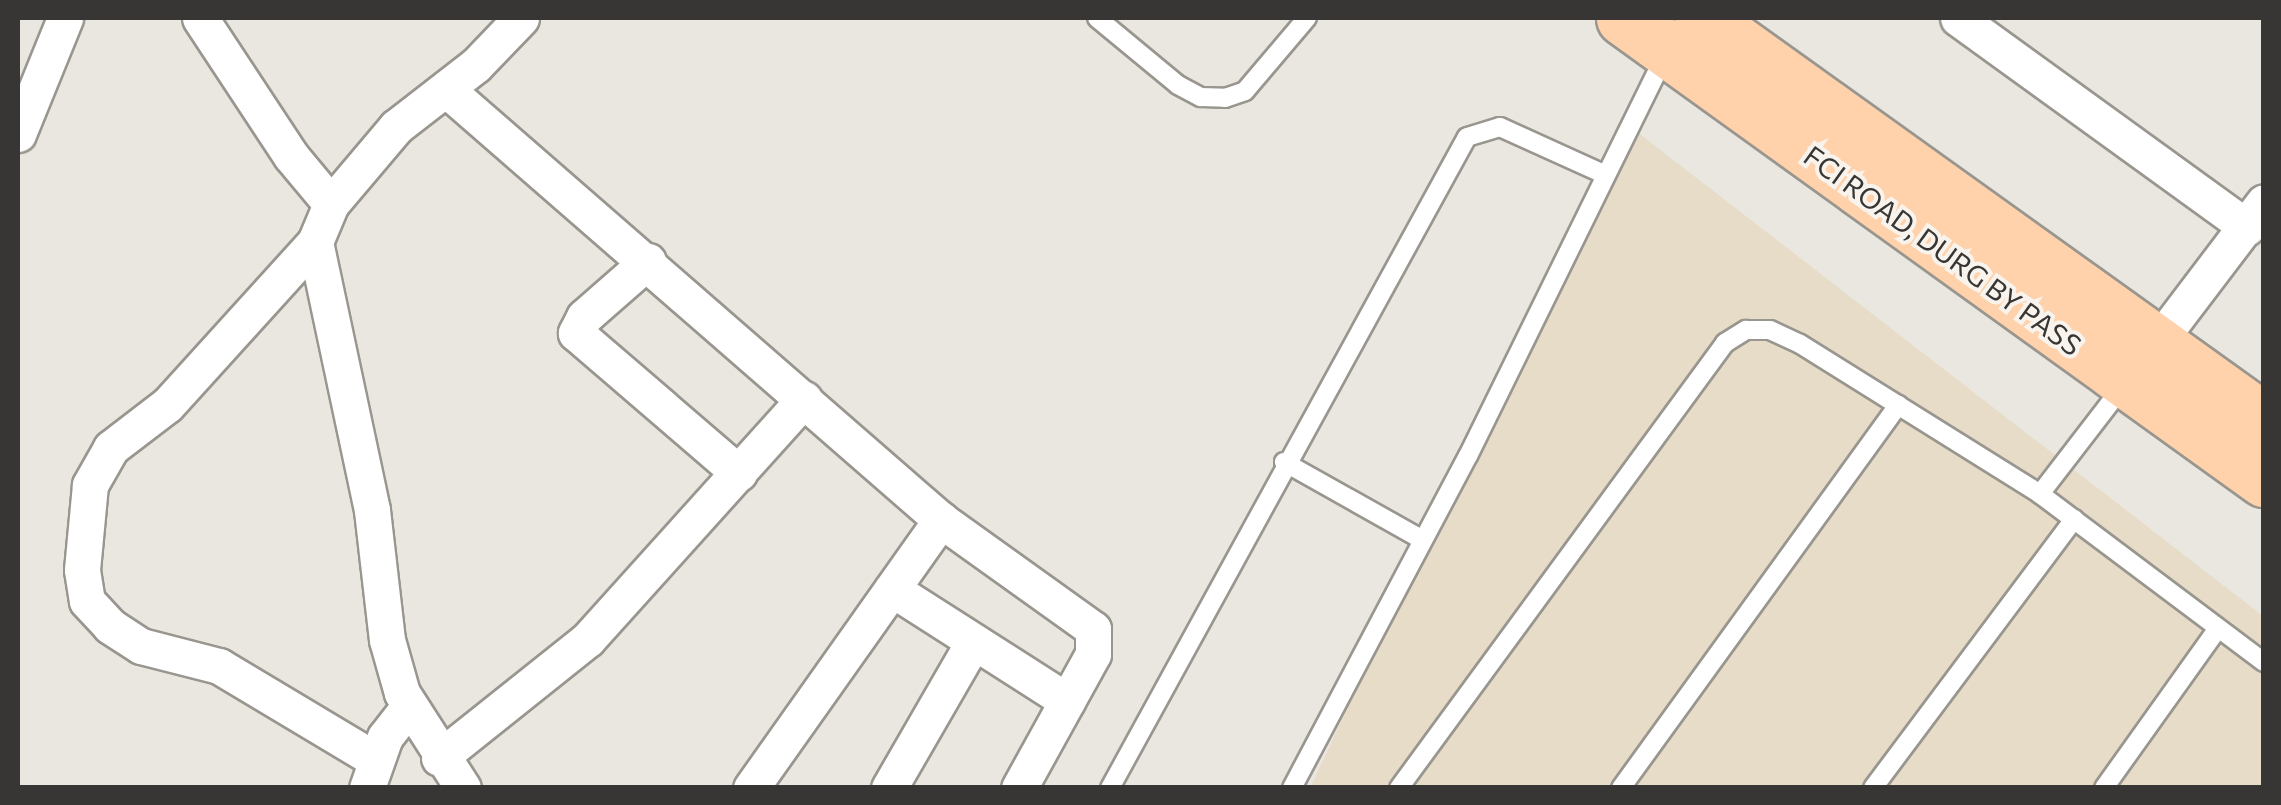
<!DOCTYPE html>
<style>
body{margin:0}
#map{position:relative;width:2281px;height:805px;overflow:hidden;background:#eae7e0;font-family:Commissioner,sans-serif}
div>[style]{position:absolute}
.commercial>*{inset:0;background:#e7dcc8}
.roads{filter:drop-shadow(2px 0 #99968f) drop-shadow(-2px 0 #99968f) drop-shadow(0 2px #99968f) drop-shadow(0 -2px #99968f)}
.service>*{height:18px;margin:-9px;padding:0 9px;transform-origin:9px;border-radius:9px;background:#fff}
.minor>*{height:35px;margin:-17.5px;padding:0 17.5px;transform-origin:17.5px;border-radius:17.5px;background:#fff}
.primary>*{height:55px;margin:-27.5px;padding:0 27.5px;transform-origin:27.5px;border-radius:27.5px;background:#ffd2ac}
span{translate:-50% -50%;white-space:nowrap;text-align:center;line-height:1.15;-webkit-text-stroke:8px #f8f4ed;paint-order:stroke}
.street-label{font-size:28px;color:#383634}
.frame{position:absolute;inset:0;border:20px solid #383634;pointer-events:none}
</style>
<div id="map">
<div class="commercial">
<i style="clip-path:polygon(1623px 121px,2263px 616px,2263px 787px,1310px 788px)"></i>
</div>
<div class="roads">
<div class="service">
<i style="left:1097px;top:18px;width:105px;rotate:39.6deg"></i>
<i style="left:1178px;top:85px;width:26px;rotate:28deg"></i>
<i style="left:1201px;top:97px;width:24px;rotate:2deg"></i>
<i style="left:1225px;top:98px;width:21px;rotate:-19deg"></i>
<i style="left:1245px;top:91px;width:96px;rotate:-49.7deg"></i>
<i style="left:1284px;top:462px;width:159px;rotate:29.3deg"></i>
<i style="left:2040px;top:494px;width:138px;rotate:-52.4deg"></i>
<i style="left:1110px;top:788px;width:742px;rotate:-61.26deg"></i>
<i style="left:1467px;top:137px;width:34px;rotate:-17deg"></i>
<i style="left:1500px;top:127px;width:116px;rotate:24.4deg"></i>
<i style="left:1292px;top:788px;width:376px;rotate:-62.1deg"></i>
<i style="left:1468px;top:456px;width:449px;rotate:-63.8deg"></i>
<i style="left:1399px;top:788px;width:552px;rotate:-53.77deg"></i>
<i style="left:1725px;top:343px;width:25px;rotate:-32deg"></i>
<i style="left:1746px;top:330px;width:24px"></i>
<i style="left:1770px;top:330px;width:33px;rotate:25deg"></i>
<i style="left:1800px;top:344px;width:283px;rotate:32deg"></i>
<i style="left:2040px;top:494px;width:280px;rotate:36.9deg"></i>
<i style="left:1621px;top:788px;width:473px;rotate:-54.1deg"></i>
<i style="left:1873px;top:788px;width:336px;rotate:-53.2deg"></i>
<i style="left:2104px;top:788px;width:196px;rotate:-54.5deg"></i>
</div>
<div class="minor">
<i style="left:200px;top:18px;width:165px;rotate:56.6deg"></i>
<i style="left:291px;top:156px;width:62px;rotate:50.2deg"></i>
<i style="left:1958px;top:18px;width:357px;rotate:35.9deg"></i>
<i style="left:446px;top:89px;width:656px;rotate:41.05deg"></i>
<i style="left:941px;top:520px;width:187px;rotate:35.6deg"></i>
<i style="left:1093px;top:629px;width:25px;rotate:90deg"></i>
<i style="left:1093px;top:654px;width:153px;rotate:118.9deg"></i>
<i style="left:18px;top:134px;width:125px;rotate:-67.9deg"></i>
<i style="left:315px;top:242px;width:220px;rotate:132.2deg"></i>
<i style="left:167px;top:405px;width:71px;rotate:142.5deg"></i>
<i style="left:111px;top:448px;width:43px;rotate:119.6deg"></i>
<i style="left:90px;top:485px;width:85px;rotate:95.4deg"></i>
<i style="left:82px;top:570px;width:31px;rotate:81deg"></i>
<i style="left:87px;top:601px;width:34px;rotate:47deg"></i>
<i style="left:110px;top:626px;width:37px;rotate:33deg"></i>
<i style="left:141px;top:646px;width:81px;rotate:14.4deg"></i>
<i style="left:219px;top:666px;width:183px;rotate:30.9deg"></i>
<i style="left:648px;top:261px;width:85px;rotate:138.8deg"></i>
<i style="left:584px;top:317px;width:18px;rotate:117deg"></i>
<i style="left:576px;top:333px;width:215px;rotate:40.7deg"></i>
<i style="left:2144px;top:360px;width:198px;rotate:-52.8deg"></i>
<i style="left:892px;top:589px;width:208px;rotate:32.6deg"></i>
<i style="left:439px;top:758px;width:191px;rotate:-38.6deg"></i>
<i style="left:588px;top:639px;width:323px;rotate:-48deg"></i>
<i style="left:367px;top:788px;width:54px;rotate:-70.6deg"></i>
<i style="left:385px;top:737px;width:39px;rotate:-52deg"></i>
<i style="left:463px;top:788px;width:113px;rotate:-122.7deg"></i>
<i style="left:402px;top:693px;width:55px;rotate:-105.8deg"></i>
<i style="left:387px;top:640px;width:131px;rotate:-96.6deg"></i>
<i style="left:372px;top:510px;width:274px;rotate:-102deg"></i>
<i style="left:315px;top:242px;width:41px;rotate:-67.2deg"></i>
<i style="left:331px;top:204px;width:101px;rotate:-49.8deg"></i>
<i style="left:396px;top:127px;width:101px;rotate:-37.8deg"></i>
<i style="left:476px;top:65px;width:65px;rotate:-46.2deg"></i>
<i style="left:751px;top:788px;width:329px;rotate:-54.7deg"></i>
<i style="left:889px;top:788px;width:166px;rotate:-60deg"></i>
</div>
<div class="primary">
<i style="left:1624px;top:18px;width:789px;rotate:35.77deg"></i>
<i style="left:1702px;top:18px;width:692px;rotate:35.64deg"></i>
</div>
</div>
<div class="street-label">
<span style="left:1943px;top:250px;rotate:36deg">FCI ROAD, DURG BY PASS</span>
</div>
<div class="frame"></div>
</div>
